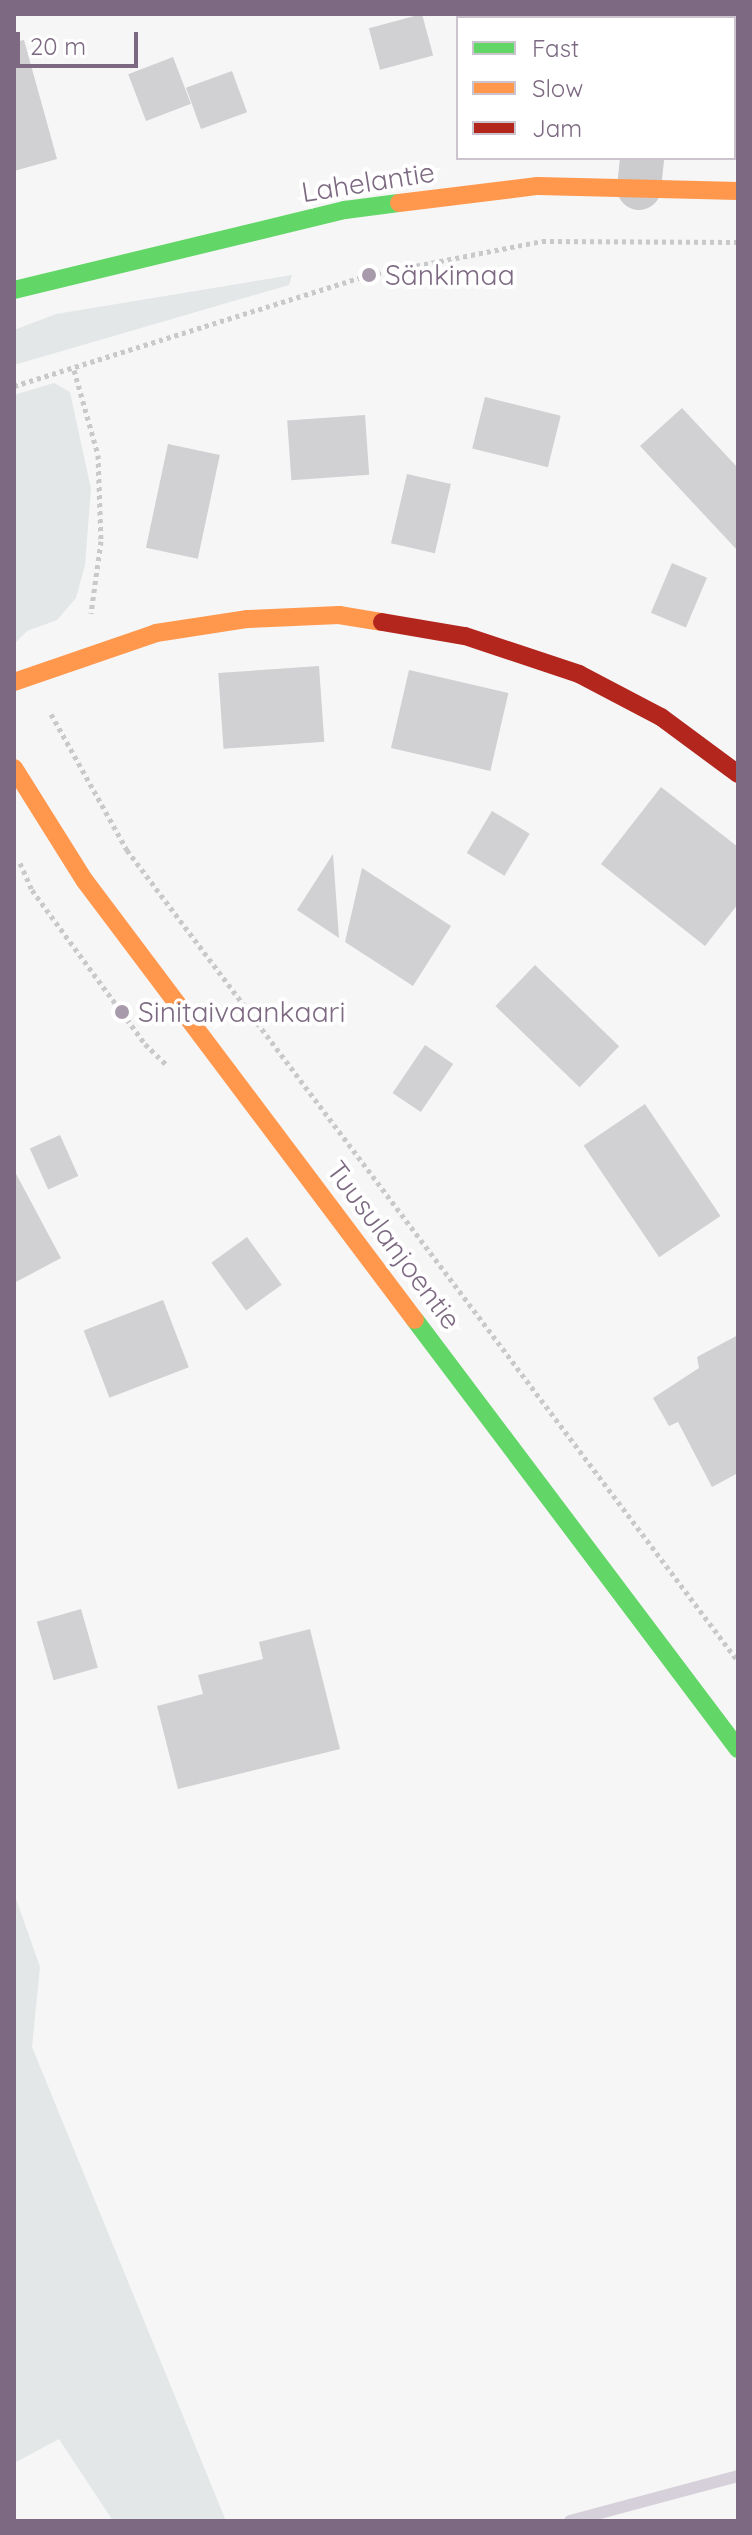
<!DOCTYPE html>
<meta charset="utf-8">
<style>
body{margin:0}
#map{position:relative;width:752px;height:2535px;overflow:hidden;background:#f6f6f6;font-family:Quicksand,sans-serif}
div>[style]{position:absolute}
.green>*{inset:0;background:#e3e7e7}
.stream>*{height:12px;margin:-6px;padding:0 6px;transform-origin:6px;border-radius:6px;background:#d5d0d9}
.building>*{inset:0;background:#d1d0d2;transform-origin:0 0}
.path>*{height:5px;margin-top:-2.5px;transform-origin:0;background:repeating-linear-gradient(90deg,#c9c8ca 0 4px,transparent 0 8px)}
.street>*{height:44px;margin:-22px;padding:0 22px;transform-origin:22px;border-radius:22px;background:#cccbcd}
.fast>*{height:18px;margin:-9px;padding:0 9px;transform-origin:9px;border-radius:9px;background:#63d668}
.slow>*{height:18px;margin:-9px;padding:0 9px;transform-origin:9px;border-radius:9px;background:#ff974d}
.jam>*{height:18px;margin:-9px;padding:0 9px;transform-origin:9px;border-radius:9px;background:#b3261e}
.dots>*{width:22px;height:22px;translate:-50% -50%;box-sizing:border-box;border:4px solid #fff;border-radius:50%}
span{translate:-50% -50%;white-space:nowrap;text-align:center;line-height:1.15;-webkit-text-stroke:8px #fff;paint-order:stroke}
.street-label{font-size:28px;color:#7d6a82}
.poi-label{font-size:28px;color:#7d6a82}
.left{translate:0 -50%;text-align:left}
.frame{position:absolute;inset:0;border:16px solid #7d6a82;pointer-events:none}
.legend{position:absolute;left:456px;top:16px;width:280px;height:144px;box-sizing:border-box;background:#fff;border:2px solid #cbc3cd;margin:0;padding:10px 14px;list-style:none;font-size:24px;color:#7d6a82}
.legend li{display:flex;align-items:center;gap:16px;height:40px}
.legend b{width:40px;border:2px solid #cbc3cd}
.scale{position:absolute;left:16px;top:32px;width:122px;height:36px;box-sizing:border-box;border:4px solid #7d6a82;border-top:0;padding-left:10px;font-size:24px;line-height:28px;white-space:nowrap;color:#7d6a82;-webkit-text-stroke:6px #fff;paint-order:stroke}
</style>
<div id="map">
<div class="green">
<i style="clip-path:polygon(292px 275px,289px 285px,14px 365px,14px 330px,56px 314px)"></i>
<i style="clip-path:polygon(54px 383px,70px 392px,91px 489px,85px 565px,76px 598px,57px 620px,27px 631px,14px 644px,14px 395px)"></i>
<i style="clip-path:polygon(14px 1893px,40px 1967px,32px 2047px,226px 2521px,113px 2521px,59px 2439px,14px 2463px)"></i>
</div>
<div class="stream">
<i style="left:570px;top:2521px;width:174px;rotate:-15deg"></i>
</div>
<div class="building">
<i style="left:422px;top:14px;width:43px;height:55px;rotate:75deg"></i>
<i style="clip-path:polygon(24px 40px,57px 159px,14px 171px,14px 42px)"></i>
<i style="left:173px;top:57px;width:50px;height:48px;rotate:69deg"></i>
<i style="left:232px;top:71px;width:44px;height:49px;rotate:70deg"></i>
<i style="left:485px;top:397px;width:78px;height:53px;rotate:14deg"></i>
<i style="clip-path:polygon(682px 408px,738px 468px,738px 551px,640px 446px)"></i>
<i style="left:365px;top:415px;width:60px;height:78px;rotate:86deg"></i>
<i style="left:168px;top:444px;width:53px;height:106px;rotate:12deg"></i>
<i style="left:407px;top:474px;width:45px;height:71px;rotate:13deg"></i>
<i style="left:672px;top:563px;width:38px;height:54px;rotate:23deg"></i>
<i style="left:319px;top:666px;width:76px;height:101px;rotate:86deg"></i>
<i style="left:409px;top:670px;width:102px;height:80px;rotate:13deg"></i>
<i style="clip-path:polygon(661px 787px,738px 847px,738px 904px,705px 946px,601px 864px)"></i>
<i style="left:492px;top:811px;width:44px;height:49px;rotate:31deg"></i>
<i style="clip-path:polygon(333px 854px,339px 938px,297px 910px)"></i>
<i style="clip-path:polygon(362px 868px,451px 926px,413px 986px,345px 942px)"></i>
<i style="left:535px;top:965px;width:117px;height:57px;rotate:44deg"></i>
<i style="left:425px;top:1045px;width:34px;height:58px;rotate:34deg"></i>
<i style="left:645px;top:1104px;width:135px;height:74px;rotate:56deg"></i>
<i style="left:60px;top:1135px;width:45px;height:33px;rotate:66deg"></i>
<i style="clip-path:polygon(14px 1170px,61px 1258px,14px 1283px)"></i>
<i style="left:247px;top:1237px;width:59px;height:44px;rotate:54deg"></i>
<i style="left:163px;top:1300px;width:72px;height:85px;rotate:69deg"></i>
<i style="clip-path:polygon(738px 1335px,738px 1473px,712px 1487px,678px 1422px,669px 1426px,653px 1398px,699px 1368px,697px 1357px)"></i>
<i style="left:81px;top:1609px;width:61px;height:46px;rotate:74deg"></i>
<i style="clip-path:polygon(310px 1629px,340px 1749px,178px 1789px,157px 1706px,203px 1694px,198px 1675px,263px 1659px,259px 1642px)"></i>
</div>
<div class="path">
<i style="left:74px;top:370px;width:88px;rotate:74.2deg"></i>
<i style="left:98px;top:455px;width:86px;rotate:88deg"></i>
<i style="left:101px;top:541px;width:73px;rotate:97.9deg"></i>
<i style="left:14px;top:386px;width:372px;rotate:-17.4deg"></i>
<i style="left:369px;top:275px;width:176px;rotate:-11.1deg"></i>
<i style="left:542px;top:241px;width:196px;rotate:0.3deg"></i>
<i style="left:51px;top:714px;width:156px;rotate:60.8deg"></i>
<i style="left:127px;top:850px;width:1015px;rotate:53.01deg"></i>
<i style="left:20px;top:863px;width:30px;rotate:66deg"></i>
<i style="left:32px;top:890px;width:191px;rotate:53.7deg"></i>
<i style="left:145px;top:1044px;width:29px;rotate:44deg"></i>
</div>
<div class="street">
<i style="left:666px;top:18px;width:4px;rotate:-76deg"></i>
<i style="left:639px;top:188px;width:30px;rotate:-84deg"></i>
</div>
<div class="fast">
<i style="left:14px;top:290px;width:341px;rotate:-13.6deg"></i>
<i style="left:345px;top:210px;width:54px;rotate:-7.4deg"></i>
<i style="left:415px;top:1320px;width:537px;rotate:53.02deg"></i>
</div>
<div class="slow">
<i style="left:399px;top:203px;width:140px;rotate:-7deg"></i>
<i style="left:538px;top:186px;width:200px;rotate:1.4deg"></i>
<i style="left:14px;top:682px;width:150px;rotate:-19deg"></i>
<i style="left:156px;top:633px;width:93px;rotate:-8.7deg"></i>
<i style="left:248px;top:619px;width:91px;rotate:-2.5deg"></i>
<i style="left:339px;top:615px;width:44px;rotate:9.2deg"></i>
<i style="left:14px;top:768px;width:133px;rotate:57.9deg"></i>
<i style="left:85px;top:881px;width:549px;rotate:53.07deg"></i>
</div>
<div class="jam">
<i style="left:382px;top:622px;width:84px;rotate:9.6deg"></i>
<i style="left:465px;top:636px;width:120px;rotate:18.4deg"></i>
<i style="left:579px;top:674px;width:93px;rotate:27.7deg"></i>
<i style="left:661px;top:717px;width:96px;rotate:36.5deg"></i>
</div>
<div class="dots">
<i style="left:369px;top:275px;background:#a79bab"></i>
<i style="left:122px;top:1012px;background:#a79bab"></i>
</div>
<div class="street-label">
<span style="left:368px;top:182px;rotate:-9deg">Lahelantie</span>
<span style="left:394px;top:1245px;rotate:53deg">Tuusulanjoentie</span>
</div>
<div class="poi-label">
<span class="left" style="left:385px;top:275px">Sänkimaa</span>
<span class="left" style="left:138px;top:1012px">Sinitaivaankaari</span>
</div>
<div class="frame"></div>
<ul class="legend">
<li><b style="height:10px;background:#63d668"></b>Fast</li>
<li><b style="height:10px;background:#ff974d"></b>Slow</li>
<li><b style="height:10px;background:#b3261e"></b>Jam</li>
</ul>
<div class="scale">20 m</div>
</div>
